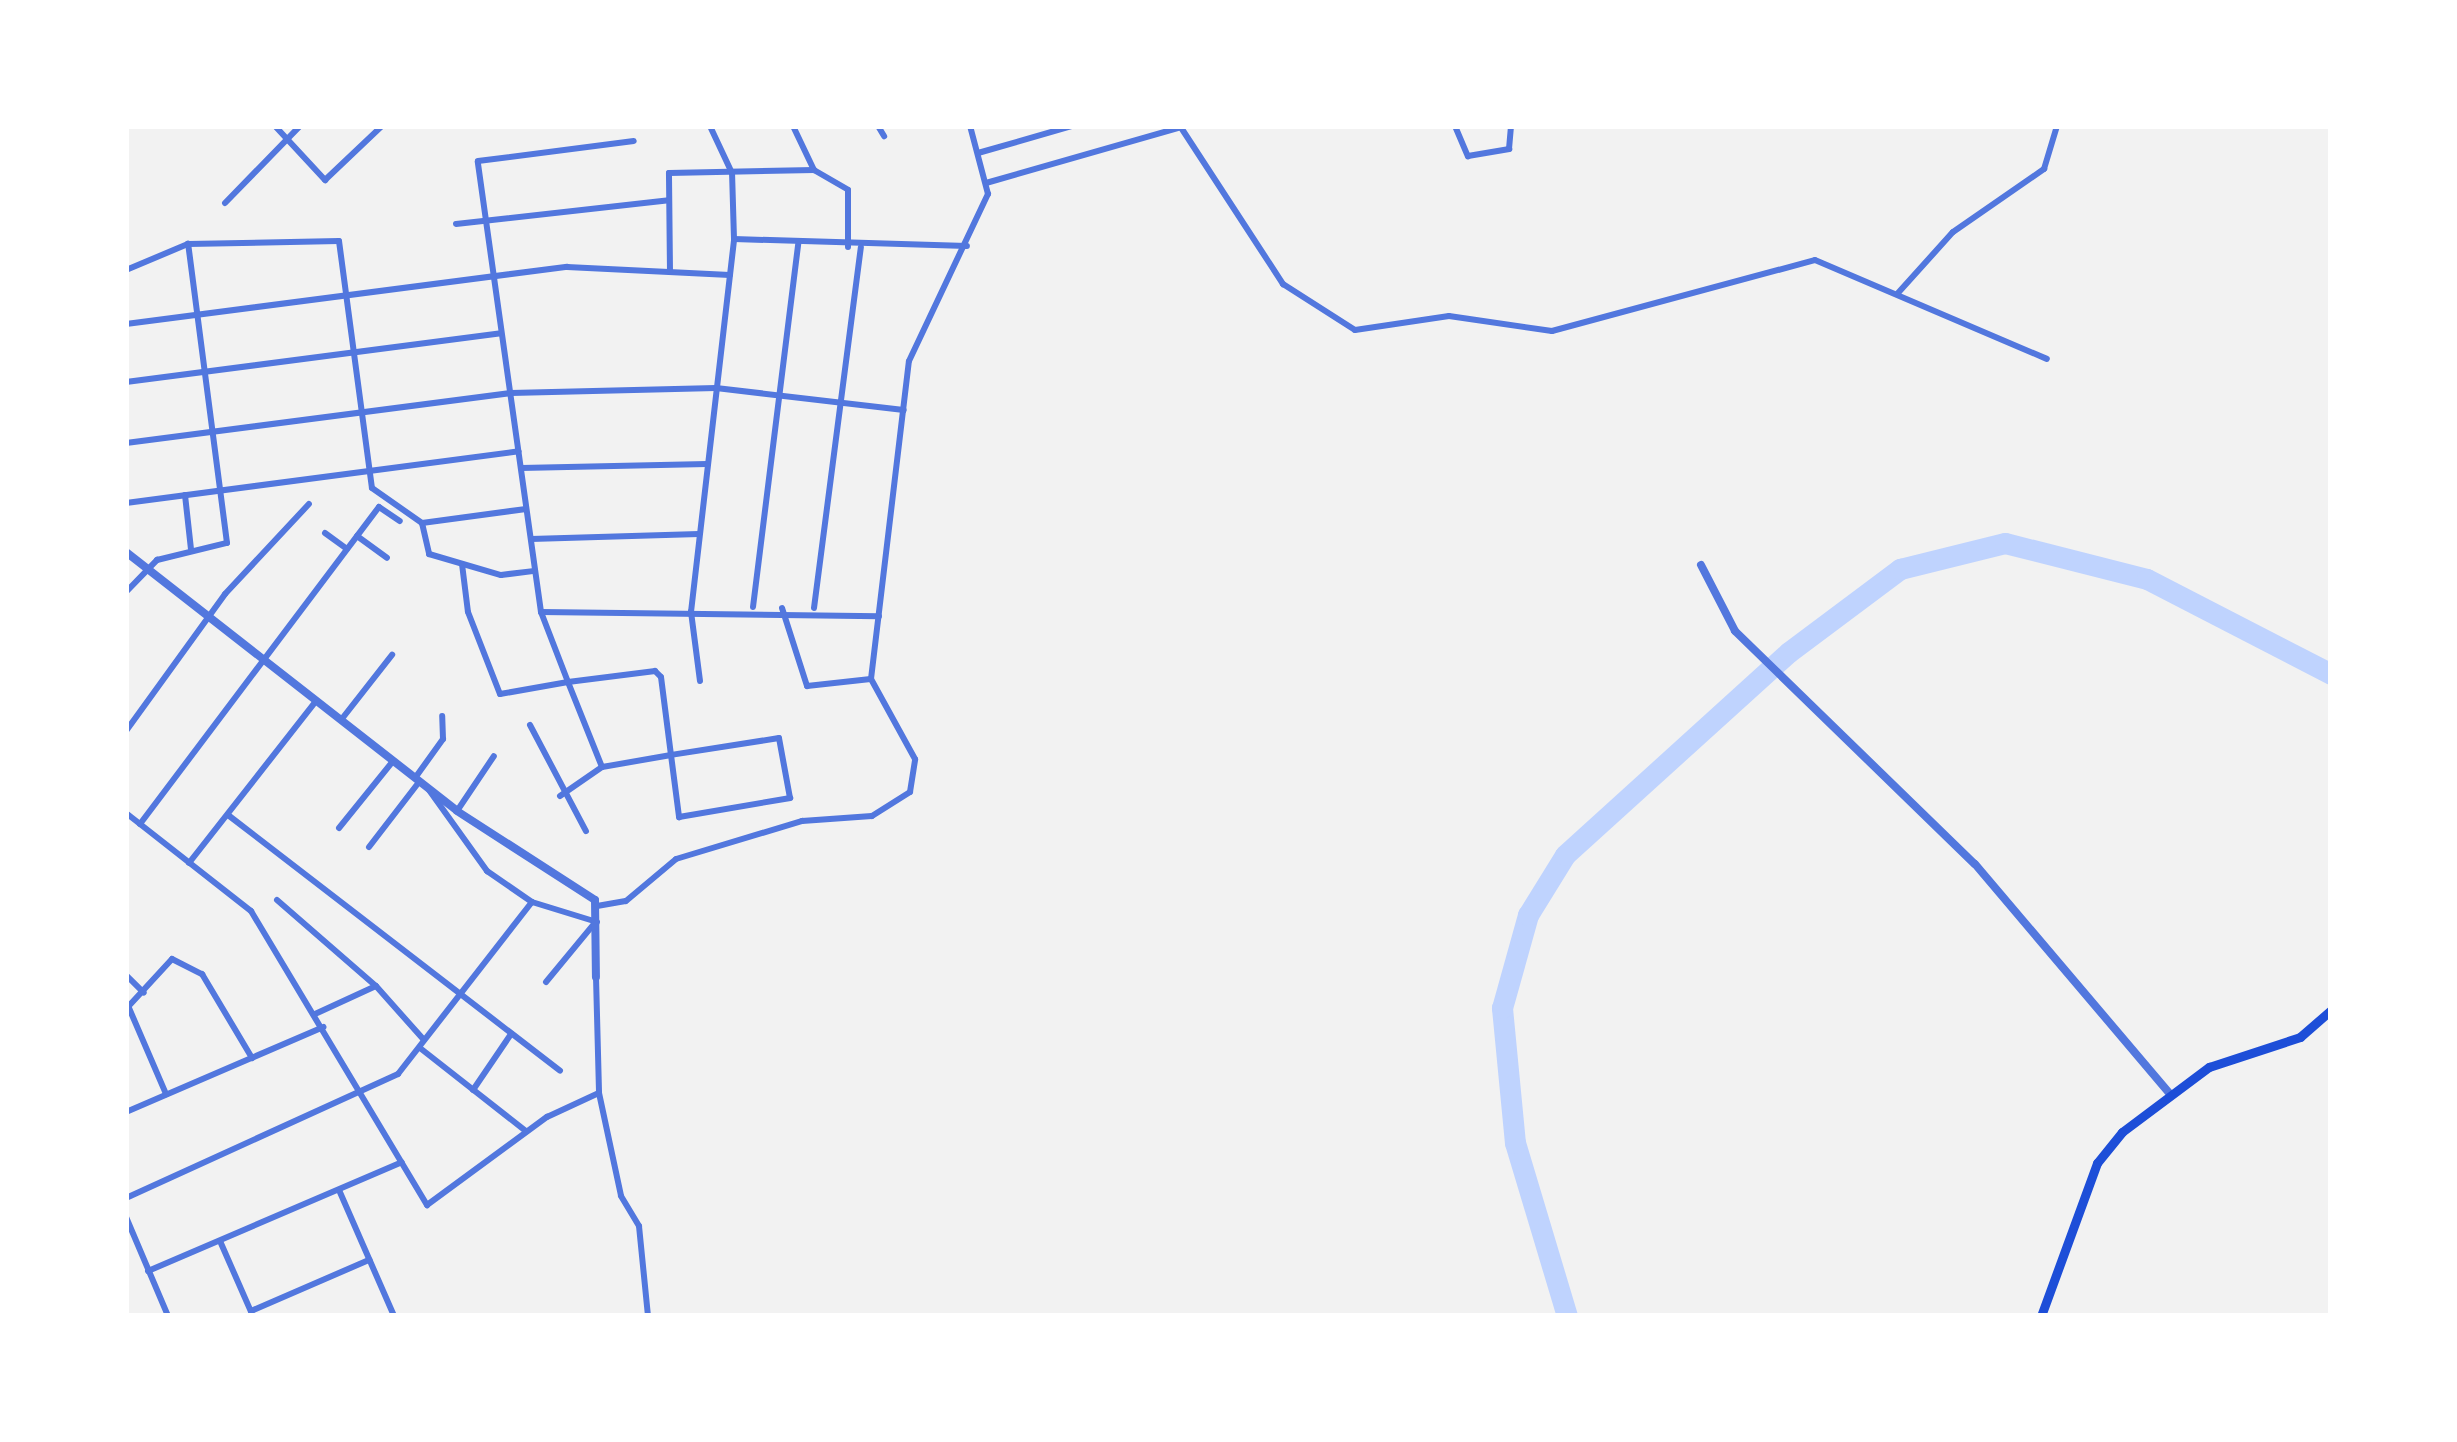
<!DOCTYPE html>
<style>
body{margin:0}
#map{position:relative;width:2457px;height:1442px;overflow:hidden;background:#f2f2f2;font-family:Inter,sans-serif}
div>[style]{position:absolute}
.river>*{height:21px;margin:-10.5px;padding:0 10.5px;transform-origin:10.5px;border-radius:10.5px;background:#bfd3fe}
.minor>*{height:6px;margin:-3px;padding:0 3px;transform-origin:3px;border-radius:3px;background:#5277de}
.tertiary>*{height:8px;margin:-4px;padding:0 4px;transform-origin:4px;border-radius:4px;background:#5277de}
.primary>*{height:9px;margin:-4.5px;padding:0 4.5px;transform-origin:4.5px;border-radius:4.5px;background:#1d4ed8}
span{translate:-50% -50%;white-space:nowrap;text-align:center;line-height:1.15;-webkit-text-stroke:10px #fff;paint-order:stroke}
.frame{position:absolute;inset:0;border:129px solid #fff;pointer-events:none}
</style>
<div id="map">
<div class="river">
<i style="left:1567px;top:1316px;width:181px;rotate:-106.7deg"></i>
<i style="left:1515px;top:1143px;width:136px;rotate:-95.5deg"></i>
<i style="left:1502px;top:1008px;width:97px;rotate:-74.4deg"></i>
<i style="left:1528px;top:915px;width:70px;rotate:-58.3deg"></i>
<i style="left:1565px;top:855px;width:302px;rotate:-42.2deg"></i>
<i style="left:1789px;top:652px;width:139px;rotate:-36.8deg"></i>
<i style="left:1900px;top:569px;width:108px;rotate:-13.9deg"></i>
<i style="left:2005px;top:543px;width:146px;rotate:14.2deg"></i>
<i style="left:2147px;top:579px;width:207px;rotate:27.3deg"></i>
</div>
<div class="minor">
<i style="left:275px;top:126px;width:74px;rotate:47.2deg"></i>
<i style="left:325px;top:180px;width:79px;rotate:-43.5deg"></i>
<i style="left:793px;top:126px;width:49px;rotate:64.5deg"></i>
<i style="left:814px;top:170px;width:39px;rotate:30deg"></i>
<i style="left:848px;top:190px;width:57px;rotate:90deg"></i>
<i style="left:878px;top:126px;width:12px;rotate:59deg"></i>
<i style="left:1180px;top:126px;width:189px;rotate:56.9deg"></i>
<i style="left:1283px;top:284px;width:85px;rotate:32.6deg"></i>
<i style="left:1355px;top:330px;width:95px;rotate:-8.5deg"></i>
<i style="left:1449px;top:316px;width:104px;rotate:8.3deg"></i>
<i style="left:1552px;top:331px;width:272px;rotate:-15.1deg"></i>
<i style="left:1815px;top:260px;width:252px;rotate:23.1deg"></i>
<i style="left:1455px;top:126px;width:33px;rotate:67deg"></i>
<i style="left:1468px;top:156px;width:42px;rotate:-9.7deg"></i>
<i style="left:1509px;top:149px;width:23px;rotate:-85deg"></i>
<i style="left:978px;top:153px;width:98px;rotate:-16deg"></i>
<i style="left:986px;top:183px;width:203px;rotate:-16deg"></i>
<i style="left:225px;top:203px;width:107px;rotate:-45.8deg"></i>
<i style="left:456px;top:224px;width:214px;rotate:-6.4deg"></i>
<i style="left:734px;top:239px;width:233px;rotate:1.7deg"></i>
<i style="left:126px;top:270px;width:67px;rotate:-22.8deg"></i>
<i style="left:188px;top:244px;width:151px;rotate:-1.1deg"></i>
<i style="left:339px;top:241px;width:249px;rotate:82.4deg"></i>
<i style="left:372px;top:488px;width:61px;rotate:35deg"></i>
<i style="left:422px;top:523px;width:32px;rotate:77deg"></i>
<i style="left:429px;top:554px;width:75px;rotate:16.3deg"></i>
<i style="left:501px;top:575px;width:34px;rotate:-7deg"></i>
<i style="left:670px;top:272px;width:99px;rotate:-90.6deg"></i>
<i style="left:669px;top:173px;width:145px;rotate:-1.2deg"></i>
<i style="left:1898px;top:293px;width:82px;rotate:-48deg"></i>
<i style="left:1953px;top:232px;width:111px;rotate:-34.7deg"></i>
<i style="left:2044px;top:169px;width:45px;rotate:-73.2deg"></i>
<i style="left:126px;top:324px;width:445px;rotate:-7.4deg"></i>
<i style="left:567px;top:267px;width:163px;rotate:2.8deg"></i>
<i style="left:126px;top:382px;width:378px;rotate:-7.4deg"></i>
<i style="left:126px;top:443px;width:388px;rotate:-7.4deg"></i>
<i style="left:511px;top:393px;width:205px;rotate:-1.4deg"></i>
<i style="left:716px;top:388px;width:189px;rotate:6.7deg"></i>
<i style="left:521px;top:468px;width:186px;rotate:-1.2deg"></i>
<i style="left:185px;top:495px;width:54px;rotate:83.7deg"></i>
<i style="left:126px;top:503px;width:396px;rotate:-7.5deg"></i>
<i style="left:422px;top:523px;width:105px;rotate:-7.7deg"></i>
<i style="left:325px;top:533px;width:27px;rotate:36deg"></i>
<i style="left:357px;top:536px;width:37px;rotate:36deg"></i>
<i style="left:531px;top:539px;width:168px;rotate:-1.7deg"></i>
<i style="left:462px;top:564px;width:48px;rotate:82.9deg"></i>
<i style="left:468px;top:612px;width:88px;rotate:68.7deg"></i>
<i style="left:500px;top:694px;width:69px;rotate:-10deg"></i>
<i style="left:568px;top:682px;width:88px;rotate:-7.2deg"></i>
<i style="left:655px;top:671px;width:8px;rotate:45deg"></i>
<i style="left:661px;top:677px;width:79px;rotate:82.7deg"></i>
<i style="left:671px;top:755px;width:63px;rotate:82.6deg"></i>
<i style="left:679px;top:817px;width:113px;rotate:-9.7deg"></i>
<i style="left:790px;top:798px;width:61px;rotate:-100.4deg"></i>
<i style="left:779px;top:738px;width:109px;rotate:171.1deg"></i>
<i style="left:671px;top:755px;width:70px;rotate:170.1deg"></i>
<i style="left:602px;top:767px;width:92px;rotate:-111.8deg"></i>
<i style="left:568px;top:682px;width:75px;rotate:-111.1deg"></i>
<i style="left:541px;top:612px;width:455px;rotate:-98deg"></i>
<i style="left:478px;top:161px;width:157px;rotate:-7.3deg"></i>
<i style="left:126px;top:592px;width:45px;rotate:-45.9deg"></i>
<i style="left:157px;top:560px;width:72px;rotate:-13.7deg"></i>
<i style="left:227px;top:543px;width:302px;rotate:-97.4deg"></i>
<i style="left:753px;top:607px;width:366px;rotate:-82.9deg"></i>
<i style="left:782px;top:608px;width:82px;rotate:72.2deg"></i>
<i style="left:807px;top:686px;width:64px;rotate:-6.2deg"></i>
<i style="left:814px;top:608px;width:364px;rotate:-82.6deg"></i>
<i style="left:541px;top:612px;width:338px;rotate:0.7deg"></i>
<i style="left:700px;top:681px;width:70px;rotate:-97.4deg"></i>
<i style="left:691px;top:612px;width:375px;rotate:-83.4deg"></i>
<i style="left:734px;top:239px;width:66px;rotate:-91.7deg"></i>
<i style="left:732px;top:173px;width:52px;rotate:-115.1deg"></i>
<i style="left:341px;top:720px;width:83px;rotate:-51.9deg"></i>
<i style="left:530px;top:725px;width:120px;rotate:62.2deg"></i>
<i style="left:126px;top:731px;width:169px;rotate:-54.1deg"></i>
<i style="left:225px;top:594px;width:123px;rotate:-47deg"></i>
<i style="left:415px;top:778px;width:48px;rotate:-54.3deg"></i>
<i style="left:443px;top:739px;width:23px;rotate:-92deg"></i>
<i style="left:429px;top:790px;width:100px;rotate:54.4deg"></i>
<i style="left:487px;top:871px;width:55px;rotate:34.6deg"></i>
<i style="left:532px;top:902px;width:68px;rotate:17.1deg"></i>
<i style="left:560px;top:796px;width:51px;rotate:-34.6deg"></i>
<i style="left:457px;top:811px;width:66px;rotate:-56.1deg"></i>
<i style="left:126px;top:813px;width:159px;rotate:38.1deg"></i>
<i style="left:251px;top:911px;width:343px;rotate:59.1deg"></i>
<i style="left:427px;top:1205px;width:149px;rotate:-36.3deg"></i>
<i style="left:547px;top:1117px;width:57px;rotate:-24.8deg"></i>
<i style="left:228px;top:815px;width:419px;rotate:37.6deg"></i>
<i style="left:140px;top:824px;width:397px;rotate:-53deg"></i>
<i style="left:379px;top:507px;width:25px;rotate:34deg"></i>
<i style="left:339px;top:828px;width:86px;rotate:-51.1deg"></i>
<i style="left:369px;top:847px;width:82px;rotate:-52.4deg"></i>
<i style="left:189px;top:863px;width:206px;rotate:-51.9deg"></i>
<i style="left:277px;top:900px;width:131px;rotate:41deg"></i>
<i style="left:597px;top:906px;width:29px;rotate:-10deg"></i>
<i style="left:626px;top:901px;width:65px;rotate:-40deg"></i>
<i style="left:676px;top:859px;width:132px;rotate:-16.8deg"></i>
<i style="left:802px;top:821px;width:70px;rotate:-4.1deg"></i>
<i style="left:872px;top:816px;width:45px;rotate:-32.3deg"></i>
<i style="left:910px;top:792px;width:33px;rotate:-81deg"></i>
<i style="left:915px;top:759px;width:91px;rotate:-118.8deg"></i>
<i style="left:871px;top:679px;width:320px;rotate:-83.2deg"></i>
<i style="left:909px;top:361px;width:185px;rotate:-64.7deg"></i>
<i style="left:988px;top:194px;width:70px;rotate:-104.8deg"></i>
<i style="left:126px;top:975px;width:25px;rotate:45deg"></i>
<i style="left:596px;top:977px;width:116px;rotate:88.5deg"></i>
<i style="left:599px;top:1093px;width:105px;rotate:77.9deg"></i>
<i style="left:621px;top:1196px;width:35px;rotate:59deg"></i>
<i style="left:639px;top:1226px;width:90px;rotate:84.3deg"></i>
<i style="left:546px;top:982px;width:75px;rotate:-50.4deg"></i>
<i style="left:129px;top:1008px;width:94px;rotate:66.7deg"></i>
<i style="left:126px;top:1009px;width:68px;rotate:-47.4deg"></i>
<i style="left:172px;top:959px;width:34px;rotate:27deg"></i>
<i style="left:202px;top:974px;width:98px;rotate:59.2deg"></i>
<i style="left:315px;top:1014px;width:67px;rotate:-24.7deg"></i>
<i style="left:376px;top:986px;width:72px;rotate:48.4deg"></i>
<i style="left:420px;top:1048px;width:135px;rotate:38.1deg"></i>
<i style="left:473px;top:1090px;width:68px;rotate:-55.8deg"></i>
<i style="left:126px;top:1112px;width:215px;rotate:-23.3deg"></i>
<i style="left:339px;top:1190px;width:137px;rotate:66.4deg"></i>
<i style="left:126px;top:1198px;width:299px;rotate:-24.5deg"></i>
<i style="left:398px;top:1074px;width:218px;rotate:-52.1deg"></i>
<i style="left:126px;top:1217px;width:108px;rotate:67deg"></i>
<i style="left:220px;top:1241px;width:82px;rotate:66.3deg"></i>
<i style="left:148px;top:1271px;width:276px;rotate:-23.2deg"></i>
<i style="left:251px;top:1311px;width:129px;rotate:-23.4deg"></i>
</div>
<div class="tertiary">
<i style="left:126px;top:552px;width:420px;rotate:38deg"></i>
<i style="left:457px;top:811px;width:164px;rotate:32.8deg"></i>
<i style="left:595px;top:900px;width:77px;rotate:89.3deg"></i>
<i style="left:1701px;top:565px;width:74px;rotate:62.7deg"></i>
<i style="left:1735px;top:631px;width:334px;rotate:44.2deg"></i>
<i style="left:1975px;top:864px;width:303px;rotate:49.7deg"></i>
</div>
<div class="primary">
<i style="left:2041px;top:1316px;width:163px;rotate:-69.9deg"></i>
<i style="left:2097px;top:1163px;width:40px;rotate:-51deg"></i>
<i style="left:2122px;top:1132px;width:109px;rotate:-36.8deg"></i>
<i style="left:2209px;top:1067px;width:96px;rotate:-18.2deg"></i>
<i style="left:2300px;top:1037px;width:41px;rotate:-41.1deg"></i>
</div>
<div class="frame"></div>
</div>
